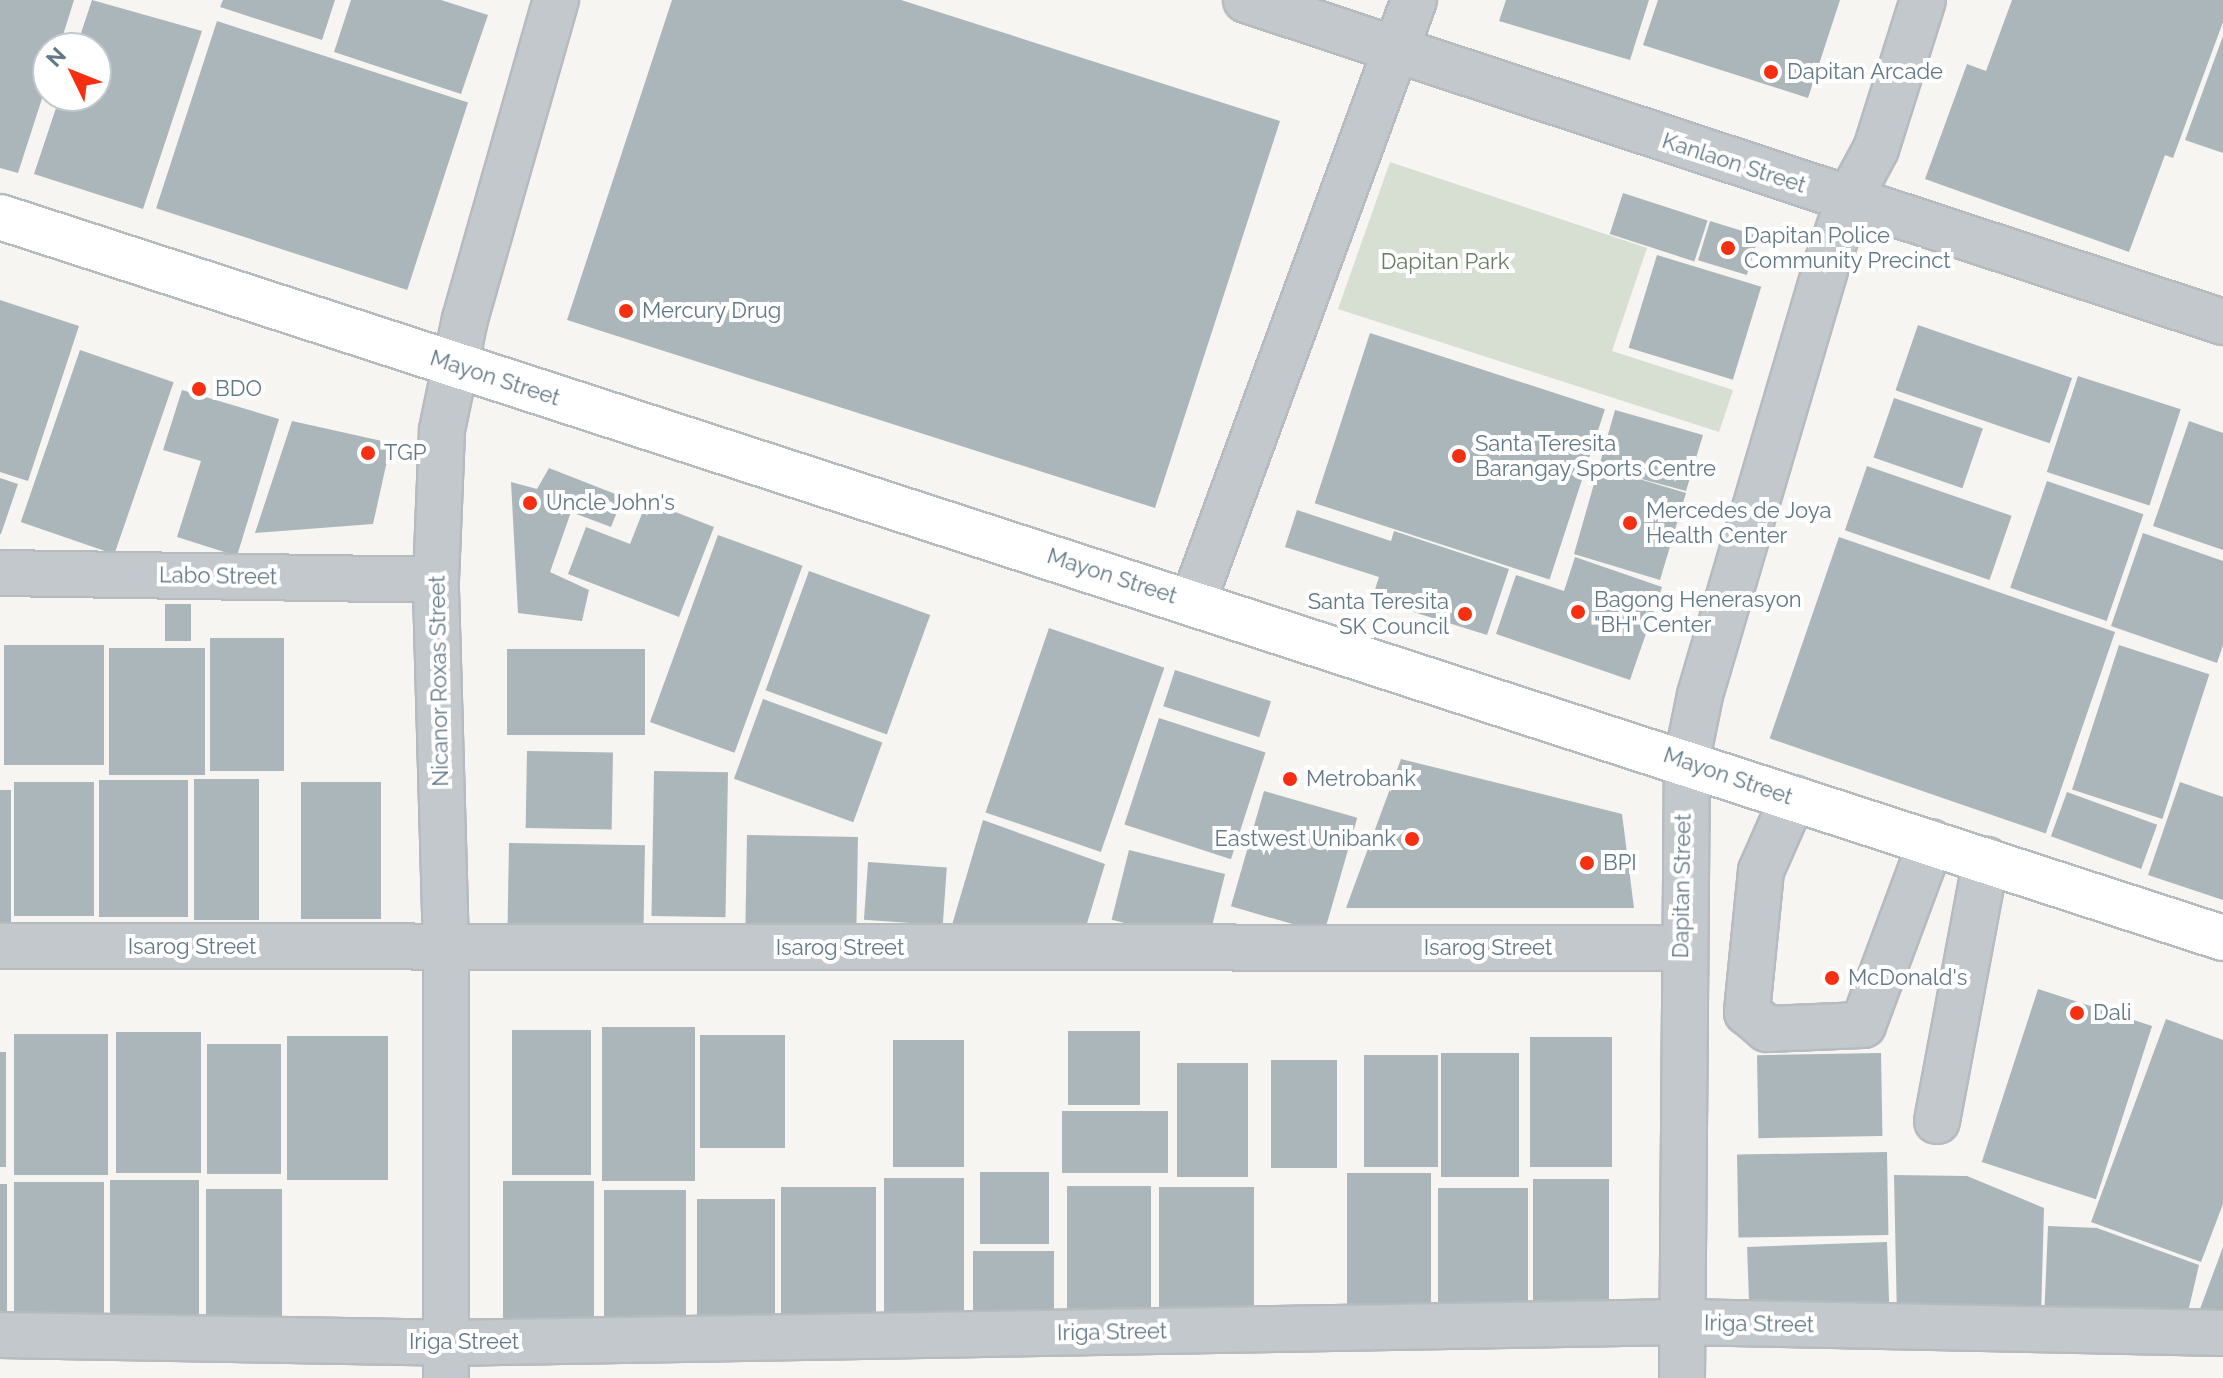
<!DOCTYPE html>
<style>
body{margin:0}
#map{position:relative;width:2223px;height:1378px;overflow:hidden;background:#f6f5f1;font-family:Raleway,sans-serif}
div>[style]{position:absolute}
.green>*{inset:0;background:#d7ded2}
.building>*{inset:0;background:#abb6ba;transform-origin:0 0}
.roads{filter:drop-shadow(2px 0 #b5bbbe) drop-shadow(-2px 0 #b5bbbe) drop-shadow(0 2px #b5bbbe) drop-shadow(0 -2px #b5bbbe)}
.minor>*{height:44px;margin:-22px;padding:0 22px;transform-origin:22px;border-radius:22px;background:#c2c8cb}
.major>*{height:44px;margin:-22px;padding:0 22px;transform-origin:22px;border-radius:22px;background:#fff}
.dots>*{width:22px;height:22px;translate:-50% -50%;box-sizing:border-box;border:4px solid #fff;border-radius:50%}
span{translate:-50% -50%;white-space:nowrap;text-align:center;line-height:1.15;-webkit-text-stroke:8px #fff;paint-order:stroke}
.poi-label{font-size:22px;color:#617986}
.left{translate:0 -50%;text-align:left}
.right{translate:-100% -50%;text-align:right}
.street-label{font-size:22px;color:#617986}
.park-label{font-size:22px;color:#697c61}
.north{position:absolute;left:32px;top:32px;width:80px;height:80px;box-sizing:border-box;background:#fff;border:2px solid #c0c9cf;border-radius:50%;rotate:313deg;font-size:22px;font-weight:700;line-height:32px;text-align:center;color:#617986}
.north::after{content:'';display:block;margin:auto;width:28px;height:36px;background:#f53012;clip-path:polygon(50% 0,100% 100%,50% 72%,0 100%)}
</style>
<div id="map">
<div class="green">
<i style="clip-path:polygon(1390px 162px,1647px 248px,1612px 351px,1733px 390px,1719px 432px,1338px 309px)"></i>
</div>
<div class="building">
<i style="clip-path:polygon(0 0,74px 0,59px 48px,48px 48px,48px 80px,18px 173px,0 168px)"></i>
<i style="clip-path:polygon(92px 0,202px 31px,143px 209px,34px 174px,60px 96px,96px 96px,96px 48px,76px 48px)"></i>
<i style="clip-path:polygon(223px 0,335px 0,322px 40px,220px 7px)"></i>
<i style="clip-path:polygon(351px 0,441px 0,488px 15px,461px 94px,334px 52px)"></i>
<i style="clip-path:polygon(672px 0,901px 0,1280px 121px,1155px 508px,567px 320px)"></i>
<i style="clip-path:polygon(1506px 0,1649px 0,1630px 60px,1499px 21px)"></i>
<i style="clip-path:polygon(1658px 0,1840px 0,1808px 98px,1643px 45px)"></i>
<i style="clip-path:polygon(2012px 0,2223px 0,2223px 22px,2173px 158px,2165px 155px,2129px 252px,1925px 179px,1967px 64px,1986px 71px)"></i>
<i style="left:217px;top:21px;width:264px;height:197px;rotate:18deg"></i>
<i style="clip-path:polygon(2223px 36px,2223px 153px,2185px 140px)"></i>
<i style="left:1623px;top:193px;width:89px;height:43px;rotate:18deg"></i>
<i style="left:1710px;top:221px;width:51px;height:41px;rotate:17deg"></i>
<i style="left:1657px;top:255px;width:109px;height:97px;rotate:17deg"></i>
<i style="clip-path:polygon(0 300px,79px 326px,28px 481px,0 472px)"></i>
<i style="left:1918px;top:325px;width:163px;height:69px;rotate:19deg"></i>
<i style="left:1370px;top:333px;width:247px;height:179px;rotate:18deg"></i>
<i style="left:80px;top:350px;width:99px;height:182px;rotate:19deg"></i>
<i style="left:2078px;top:376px;width:108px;height:101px;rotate:18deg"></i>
<i style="clip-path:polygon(182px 390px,279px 419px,237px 556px,177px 537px,201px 461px,163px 450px)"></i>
<i style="left:1894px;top:398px;width:94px;height:63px;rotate:19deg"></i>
<i style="clip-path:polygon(1615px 410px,1703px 435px,1686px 491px,1616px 472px,1686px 493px,1660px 580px,1574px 554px)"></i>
<i style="clip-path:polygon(292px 421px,391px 443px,373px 524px,255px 533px)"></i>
<i style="clip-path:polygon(2189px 421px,2223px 433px,2223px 550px,2153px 526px)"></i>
<i style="left:1867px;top:466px;width:153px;height:68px;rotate:19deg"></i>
<i style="clip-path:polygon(549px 468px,623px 497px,611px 527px,571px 512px,550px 572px,589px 590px,582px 621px,518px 613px,511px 482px,537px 489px)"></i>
<i style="clip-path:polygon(0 478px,18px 484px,1px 534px,0 534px)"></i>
<i style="left:2047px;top:481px;width:102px;height:113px;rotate:19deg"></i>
<i style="clip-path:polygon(647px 501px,714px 527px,679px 617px,568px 574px,586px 527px,630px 544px)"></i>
<i style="clip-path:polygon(1297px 510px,1391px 541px,1394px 531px,1509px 569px,1487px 635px,1372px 599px,1379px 577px,1285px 547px)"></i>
<i style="clip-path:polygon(2143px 533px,2223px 561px,2223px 645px,2217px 663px,2111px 626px)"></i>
<i style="left:718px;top:535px;width:90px;height:199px;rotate:20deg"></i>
<i style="left:1839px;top:537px;width:292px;height:213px;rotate:19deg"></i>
<i style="clip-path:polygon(1575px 557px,1662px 587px,1630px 680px,1496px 634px,1516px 575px,1564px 591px)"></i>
<i style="left:809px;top:571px;width:129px;height:127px;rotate:20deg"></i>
<i style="left:191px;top:604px;width:37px;height:26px;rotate:90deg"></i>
<i style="left:1049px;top:628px;width:122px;height:195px;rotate:19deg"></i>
<i style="left:284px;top:638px;width:133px;height:74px;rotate:90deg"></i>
<i style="left:4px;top:645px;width:100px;height:120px"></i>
<i style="left:2119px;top:645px;width:95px;height:152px;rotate:18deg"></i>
<i style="left:205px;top:648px;width:127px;height:96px;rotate:90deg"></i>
<i style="left:507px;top:649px;width:138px;height:86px"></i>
<i style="left:1175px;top:670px;width:101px;height:38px;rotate:18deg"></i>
<i style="left:763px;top:699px;width:127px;height:85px;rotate:20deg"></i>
<i style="left:1159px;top:718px;width:112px;height:112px;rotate:18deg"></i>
<i style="left:527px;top:751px;width:86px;height:77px;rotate:1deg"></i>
<i style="clip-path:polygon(1401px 759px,1622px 814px,1634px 908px,1346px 908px)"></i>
<i style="left:654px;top:771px;width:74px;height:145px;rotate:1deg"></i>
<i style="left:259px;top:779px;width:141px;height:65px;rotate:90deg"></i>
<i style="left:188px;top:780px;width:137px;height:89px;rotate:90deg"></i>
<i style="left:94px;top:782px;width:134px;height:80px;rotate:90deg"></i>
<i style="left:301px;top:782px;width:80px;height:137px"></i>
<i style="clip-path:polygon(2180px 782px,2223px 797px,2223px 900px,2148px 875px)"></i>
<i style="left:0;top:790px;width:11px;height:138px"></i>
<i style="left:1264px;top:791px;width:97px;height:120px;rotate:16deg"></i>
<i style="left:2067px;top:792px;width:96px;height:47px;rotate:20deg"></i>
<i style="clip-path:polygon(983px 820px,1105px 864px,1085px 930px,949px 935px)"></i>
<i style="left:747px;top:835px;width:111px;height:88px;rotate:1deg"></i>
<i style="left:509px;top:843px;width:136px;height:81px;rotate:1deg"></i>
<i style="left:1129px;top:850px;width:99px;height:72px;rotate:14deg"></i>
<i style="left:868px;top:862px;width:79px;height:58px;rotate:4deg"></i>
<i style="left:2038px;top:989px;width:120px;height:182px;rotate:18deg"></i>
<i style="clip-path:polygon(2166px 1019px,2223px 1040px,2223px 1204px,2201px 1262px,2091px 1222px)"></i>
<i style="left:602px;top:1027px;width:93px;height:154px"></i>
<i style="left:591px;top:1030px;width:145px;height:79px;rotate:90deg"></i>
<i style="left:1140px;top:1031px;width:74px;height:72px;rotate:90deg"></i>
<i style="left:201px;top:1032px;width:141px;height:85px;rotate:90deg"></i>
<i style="left:108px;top:1034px;width:141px;height:94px;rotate:90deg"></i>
<i style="left:785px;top:1035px;width:113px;height:85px;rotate:90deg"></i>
<i style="left:388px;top:1036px;width:144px;height:101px;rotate:90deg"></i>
<i style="left:1530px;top:1037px;width:82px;height:130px"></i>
<i style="left:964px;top:1040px;width:127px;height:71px;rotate:90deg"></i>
<i style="left:281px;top:1044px;width:130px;height:74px;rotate:90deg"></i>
<i style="left:0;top:1052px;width:6px;height:115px"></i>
<i style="left:1519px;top:1053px;width:124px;height:78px;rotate:90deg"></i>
<i style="left:1881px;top:1053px;width:83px;height:124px;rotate:89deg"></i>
<i style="left:1364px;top:1055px;width:74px;height:112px"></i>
<i style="left:1337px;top:1060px;width:108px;height:66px;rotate:90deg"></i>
<i style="left:1248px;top:1063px;width:114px;height:71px;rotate:90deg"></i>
<i style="left:1168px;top:1111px;width:62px;height:106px;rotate:90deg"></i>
<i style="left:1887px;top:1152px;width:83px;height:150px;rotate:89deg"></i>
<i style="left:980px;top:1172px;width:69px;height:72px"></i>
<i style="left:1431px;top:1173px;width:153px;height:84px;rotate:90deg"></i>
<i style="clip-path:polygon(1894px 1175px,1967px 1176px,2044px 1208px,2041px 1316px,1897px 1319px)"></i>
<i style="left:884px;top:1178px;width:80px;height:146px"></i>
<i style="left:1609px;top:1179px;width:143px;height:76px;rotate:90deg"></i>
<i style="left:199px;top:1180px;width:153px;height:89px;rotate:90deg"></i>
<i style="left:594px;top:1181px;width:148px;height:91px;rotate:90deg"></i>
<i style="left:104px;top:1182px;width:148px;height:90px;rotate:90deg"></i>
<i style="left:0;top:1184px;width:7px;height:146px"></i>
<i style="left:1151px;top:1186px;width:138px;height:84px;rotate:90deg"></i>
<i style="left:876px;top:1187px;width:135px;height:95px;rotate:90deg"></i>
<i style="left:1254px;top:1187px;width:123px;height:95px;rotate:90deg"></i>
<i style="left:1438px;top:1188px;width:90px;height:132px"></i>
<i style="left:206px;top:1189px;width:76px;height:141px"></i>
<i style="left:604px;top:1190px;width:82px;height:134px"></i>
<i style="left:775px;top:1199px;width:133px;height:78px;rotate:90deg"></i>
<i style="clip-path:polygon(2048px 1226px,2097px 1228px,2199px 1265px,2185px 1325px,2044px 1321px)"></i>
<i style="left:1887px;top:1242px;width:76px;height:140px;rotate:88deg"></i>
<i style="clip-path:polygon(2223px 1247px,2223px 1326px,2197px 1317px)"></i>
<i style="left:973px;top:1251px;width:81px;height:74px"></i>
</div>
<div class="roads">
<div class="minor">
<i style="left:1246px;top:0;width:1029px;rotate:18.24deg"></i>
<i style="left:0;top:573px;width:436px;rotate:0.9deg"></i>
<i style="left:1193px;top:602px;width:641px;rotate:-69.84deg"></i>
<i style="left:1793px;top:798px;width:80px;rotate:113.7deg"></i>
<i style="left:1761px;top:871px;width:142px;rotate:95.7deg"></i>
<i style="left:1747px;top:1012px;width:26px;rotate:40deg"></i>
<i style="left:1767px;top:1029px;width:96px;rotate:-2.4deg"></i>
<i style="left:1863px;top:1025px;width:195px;rotate:-69.6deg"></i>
<i style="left:0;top:946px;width:1681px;rotate:0.07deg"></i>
<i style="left:1937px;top:1121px;width:266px;rotate:-79.4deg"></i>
<i style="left:0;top:1335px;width:447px;rotate:1deg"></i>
<i style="left:447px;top:1343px;width:1235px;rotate:-0.97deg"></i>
<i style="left:1682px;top:1322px;width:541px;rotate:1.16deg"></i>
<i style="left:446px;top:1378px;width:430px;rotate:-90deg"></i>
<i style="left:446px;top:948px;width:368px;rotate:-91.6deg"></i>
<i style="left:436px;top:580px;width:150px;rotate:-87.7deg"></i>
<i style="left:442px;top:430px;width:113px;rotate:-78.3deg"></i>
<i style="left:465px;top:319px;width:332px;rotate:-74.1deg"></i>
<i style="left:1682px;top:1378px;width:619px;rotate:-89.54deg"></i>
<i style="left:1687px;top:759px;width:65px;rotate:-78.5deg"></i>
<i style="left:1700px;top:695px;width:452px;rotate:-73.6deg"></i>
<i style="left:1828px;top:261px;width:63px;rotate:-71.6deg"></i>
<i style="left:1848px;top:201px;width:59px;rotate:-61.7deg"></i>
<i style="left:1876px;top:149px;width:156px;rotate:-72.5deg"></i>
</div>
<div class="major">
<i style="left:0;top:217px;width:2337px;rotate:17.97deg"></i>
</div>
</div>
<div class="dots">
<i style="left:1771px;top:72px;background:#f53012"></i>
<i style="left:1728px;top:248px;background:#f53012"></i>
<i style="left:626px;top:311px;background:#f53012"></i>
<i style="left:199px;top:389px;background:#f53012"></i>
<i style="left:368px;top:453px;background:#f53012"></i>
<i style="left:1459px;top:456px;background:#f53012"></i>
<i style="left:530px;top:503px;background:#f53012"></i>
<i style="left:1630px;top:523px;background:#f53012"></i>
<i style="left:1578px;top:612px;background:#f53012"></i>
<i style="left:1465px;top:614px;background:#f53012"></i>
<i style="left:1290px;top:779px;background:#f53012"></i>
<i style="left:1412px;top:839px;background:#f53012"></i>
<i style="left:1587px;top:863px;background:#f53012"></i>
<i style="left:1832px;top:978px;background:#f53012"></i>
<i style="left:2077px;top:1013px;background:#f53012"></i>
</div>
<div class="poi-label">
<span class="left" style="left:1787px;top:72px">Dapitan Arcade</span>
<span class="left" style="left:1744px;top:248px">Dapitan Police<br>Community Precinct</span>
<span class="left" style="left:642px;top:311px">Mercury Drug</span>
<span class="left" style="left:215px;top:389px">BDO</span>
<span class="left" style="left:1475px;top:456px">Santa Teresita<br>Barangay Sports Centre</span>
<span class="left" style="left:384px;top:453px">TGP</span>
<span class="left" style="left:546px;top:503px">Uncle John's</span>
<span class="left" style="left:1646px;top:523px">Mercedes de Joya<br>Health Center</span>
<span class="left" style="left:1594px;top:612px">Bagong Henerasyon<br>"BH" Center</span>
<span class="right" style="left:1449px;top:614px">Santa Teresita<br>SK Council</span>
<span class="left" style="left:1306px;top:779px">Metrobank</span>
<span class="right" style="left:1396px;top:839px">Eastwest Unibank</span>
<span class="left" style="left:1603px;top:863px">BPI</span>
<span class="left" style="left:1848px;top:978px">McDonald's</span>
<span class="left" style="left:2093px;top:1013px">Dali</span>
</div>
<div class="street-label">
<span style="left:1734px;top:163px;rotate:18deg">Kanlaon Street</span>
<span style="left:495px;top:378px;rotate:18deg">Mayon Street</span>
<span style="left:218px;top:576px;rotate:1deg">Labo Street</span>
<span style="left:1112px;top:576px;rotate:18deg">Mayon Street</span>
<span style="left:439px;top:681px;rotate:-91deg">Nicanor Roxas Street</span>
<span style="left:1728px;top:776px;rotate:19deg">Mayon Street</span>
<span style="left:1682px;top:886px;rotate:-89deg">Dapitan Street</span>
<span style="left:192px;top:947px">Isarog Street</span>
<span style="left:840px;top:948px">Isarog Street</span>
<span style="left:1488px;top:948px">Isarog Street</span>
<span style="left:1759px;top:1324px;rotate:1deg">Iriga Street</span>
<span style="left:1112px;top:1332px;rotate:-1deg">Iriga Street</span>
<span style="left:464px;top:1342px">Iriga Street</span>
</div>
<div class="park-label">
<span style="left:1445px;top:262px">Dapitan Park</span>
</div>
<div class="north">N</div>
</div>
